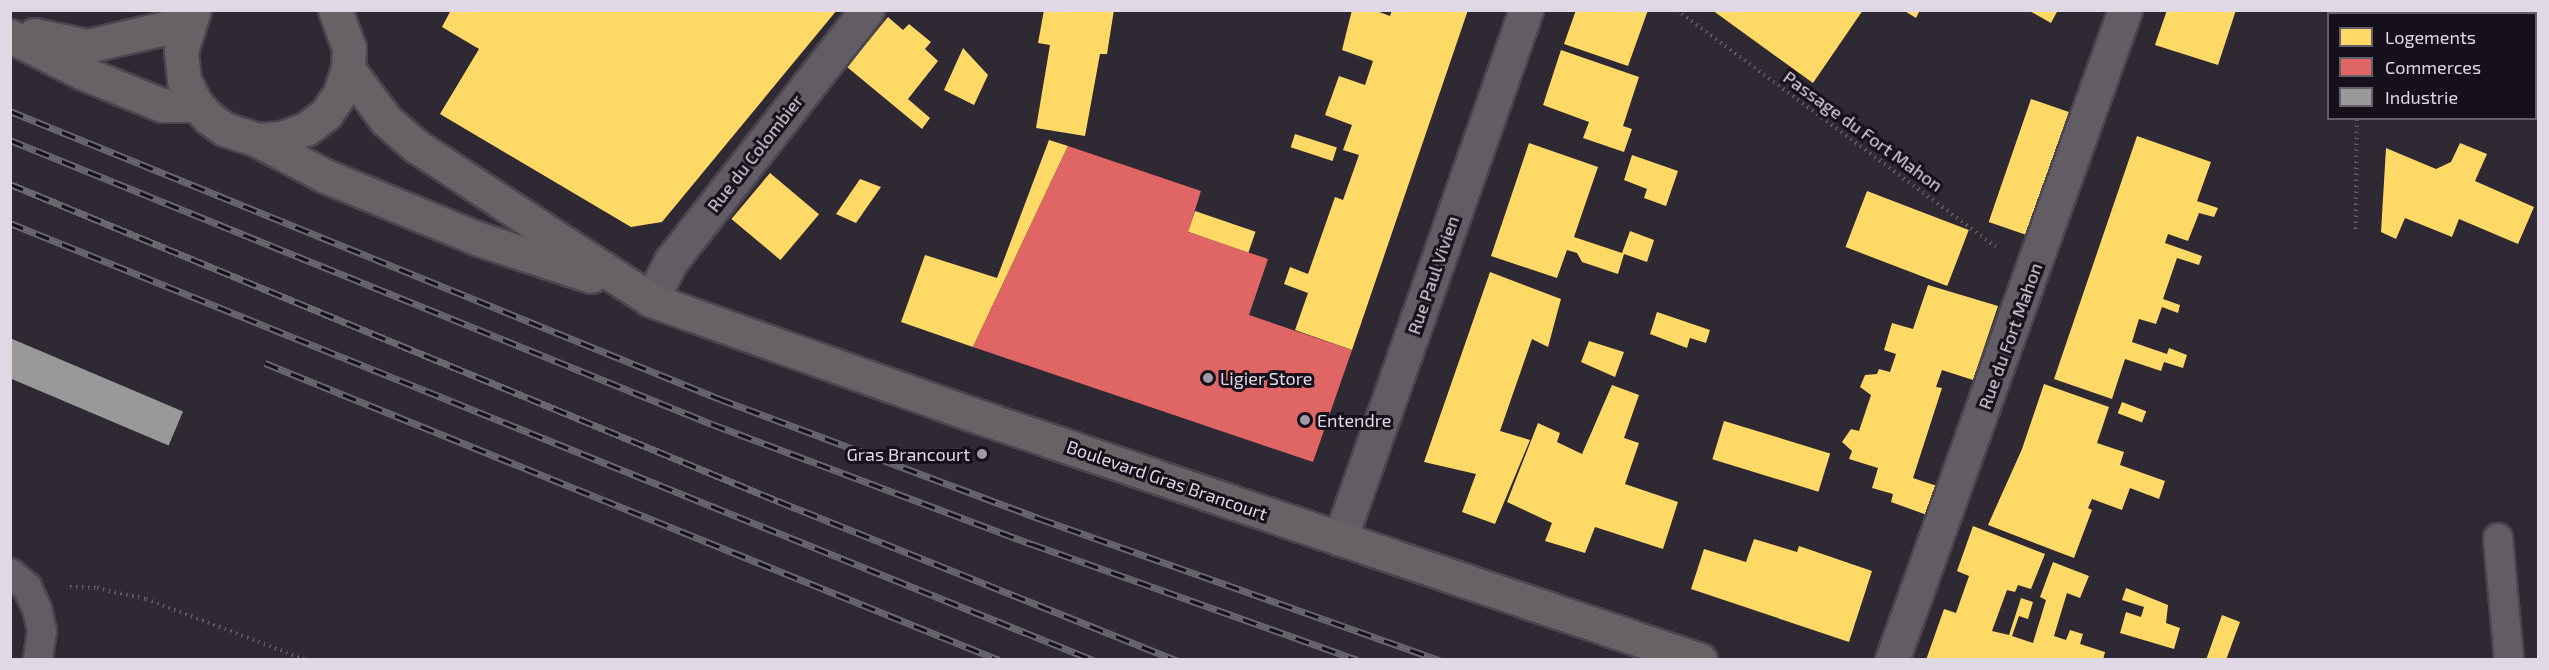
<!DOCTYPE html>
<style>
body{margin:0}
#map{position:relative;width:2549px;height:670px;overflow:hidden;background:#2f2933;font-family:"Exo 2",sans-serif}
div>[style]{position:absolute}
.homes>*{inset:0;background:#ffd966;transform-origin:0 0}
.shops>*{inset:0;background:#e06666}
.industry>*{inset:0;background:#999;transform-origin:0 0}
.path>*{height:4px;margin-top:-2px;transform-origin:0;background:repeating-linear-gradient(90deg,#625d65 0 1.5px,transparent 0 6px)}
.roads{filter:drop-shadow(2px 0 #4b454f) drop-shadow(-2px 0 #4b454f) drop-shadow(0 2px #4b454f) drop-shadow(0 -2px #4b454f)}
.service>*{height:28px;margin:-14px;padding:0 14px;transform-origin:14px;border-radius:14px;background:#625d65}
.minor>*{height:33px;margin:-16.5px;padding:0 16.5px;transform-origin:16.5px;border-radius:16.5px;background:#625d65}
.secondary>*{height:33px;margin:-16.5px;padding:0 16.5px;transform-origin:16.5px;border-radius:16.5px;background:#676266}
.rail>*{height:7px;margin-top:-3.5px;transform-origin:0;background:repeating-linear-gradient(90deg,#151019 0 14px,#6b676f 0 28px);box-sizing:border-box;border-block:2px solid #6b676f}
.dots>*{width:16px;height:16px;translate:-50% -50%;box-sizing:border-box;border:3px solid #151019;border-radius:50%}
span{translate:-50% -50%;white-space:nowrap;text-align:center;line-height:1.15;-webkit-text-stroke:6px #151019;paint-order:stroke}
.street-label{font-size:18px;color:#e0d8e5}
.poi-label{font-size:18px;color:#e0d8e5}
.left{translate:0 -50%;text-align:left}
.right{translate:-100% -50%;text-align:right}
.frame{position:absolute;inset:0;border:12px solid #e0d8e5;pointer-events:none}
.legend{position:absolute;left:2327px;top:12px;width:210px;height:108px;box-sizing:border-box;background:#151019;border:2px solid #66606b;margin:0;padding:8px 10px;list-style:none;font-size:18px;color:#e0d8e5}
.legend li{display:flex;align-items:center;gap:12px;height:30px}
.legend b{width:30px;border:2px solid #66606b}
</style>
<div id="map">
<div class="homes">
<i style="clip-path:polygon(451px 10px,837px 10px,662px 222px,631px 227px,440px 114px,479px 49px,442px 27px)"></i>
<i style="clip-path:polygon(1044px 10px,1114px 10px,1107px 54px,1100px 54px,1085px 136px,1036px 128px,1050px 45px,1038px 43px)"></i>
<i style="clip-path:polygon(1352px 10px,1374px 10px,1390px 16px,1392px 10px,1468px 10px,1352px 350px,1295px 330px,1308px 293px,1284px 284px,1290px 267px,1308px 274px,1335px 197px,1343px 200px,1359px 155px,1343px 150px,1352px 125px,1325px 115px,1339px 76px,1365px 85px,1373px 61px,1342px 50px)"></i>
<i style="clip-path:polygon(1576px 10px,1648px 10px,1628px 66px,1564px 44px)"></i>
<i style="clip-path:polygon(1712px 10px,1863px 10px,1813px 83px)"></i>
<i style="clip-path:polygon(1903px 10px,1920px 10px,1916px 18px)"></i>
<i style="clip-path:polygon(2028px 10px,2058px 10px,2051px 23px)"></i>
<i style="clip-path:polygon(2167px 10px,2236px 10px,2218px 65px,2155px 45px)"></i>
<i style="clip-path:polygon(888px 17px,903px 30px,909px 24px,931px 42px,925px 49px,938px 61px,908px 99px,930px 118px,922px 129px,847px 67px)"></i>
<i style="clip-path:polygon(963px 48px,988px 75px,974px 105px,944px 90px)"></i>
<i style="clip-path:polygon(1561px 50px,1639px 77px,1623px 126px,1632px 129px,1624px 152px,1583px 138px,1589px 122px,1543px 105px)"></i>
<i style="left:2031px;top:99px;width:40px;height:130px;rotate:19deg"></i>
<i style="left:1295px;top:134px;width:44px;height:14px;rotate:18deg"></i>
<i style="clip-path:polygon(2137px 136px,2211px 162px,2197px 201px,2218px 208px,2214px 217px,2199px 213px,2188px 241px,2168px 234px,2165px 243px,2202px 256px,2199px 265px,2177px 258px,2163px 299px,2180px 305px,2178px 313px,2162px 307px,2156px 324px,2139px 319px,2132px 342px,2167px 354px,2169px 348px,2187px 355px,2183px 368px,2164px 362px,2161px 371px,2125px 359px,2112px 399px,2054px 379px)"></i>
<i style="clip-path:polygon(1049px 140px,1068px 146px,973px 347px,901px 322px,925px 255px,997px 278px)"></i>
<i style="clip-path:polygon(1529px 143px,1598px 167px,1574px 237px,1622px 253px,1630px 231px,1654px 240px,1647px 262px,1624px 254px,1618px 274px,1582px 262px,1577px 253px,1567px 250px,1557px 278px,1491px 256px)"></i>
<i style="clip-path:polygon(2460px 143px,2487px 154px,2475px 181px,2534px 207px,2518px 244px,2459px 219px,2452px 237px,2405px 218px,2396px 239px,2381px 232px,2386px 148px,2436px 169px,2451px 162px)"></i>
<i style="clip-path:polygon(1632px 155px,1678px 171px,1666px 206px,1644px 198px,1647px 189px,1624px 180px)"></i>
<i style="left:770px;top:173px;width:64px;height:60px;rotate:40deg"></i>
<i style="clip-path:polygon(860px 179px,881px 187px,856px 223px,836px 214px)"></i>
<i style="left:1867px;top:191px;width:109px;height:60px;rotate:21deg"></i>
<i style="left:1195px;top:211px;width:64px;height:22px;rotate:19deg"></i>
<i style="clip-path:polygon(1490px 272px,1561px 299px,1548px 347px,1532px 339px,1500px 431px,1530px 440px,1495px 524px,1462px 512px,1476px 474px,1424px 462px)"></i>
<i style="clip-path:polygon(1928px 285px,1998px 306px,1973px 380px,1942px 370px,1936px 387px,1942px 388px,1913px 478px,1937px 486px,1927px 515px,1891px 502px,1893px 494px,1872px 488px,1878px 468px,1849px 459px,1852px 451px,1842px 442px,1851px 429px,1859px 431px,1871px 395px,1860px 387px,1865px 375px,1877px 374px,1879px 369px,1890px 372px,1896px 354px,1884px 350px,1892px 323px,1913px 329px)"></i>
<i style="clip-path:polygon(1657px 312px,1710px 330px,1706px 343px,1690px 338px,1687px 348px,1650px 334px)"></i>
<i style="clip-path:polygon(1589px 341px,1624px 352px,1615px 377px,1581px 362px)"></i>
<i style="clip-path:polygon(2044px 384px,2109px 407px,2097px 443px,2124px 452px,2120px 465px,2165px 481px,2159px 499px,2130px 488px,2122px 510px,2092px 499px,2088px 508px,2092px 510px,2074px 558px,1988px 525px,2022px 449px)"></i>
<i style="clip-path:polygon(1612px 385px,1639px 395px,1624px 438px,1639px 443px,1625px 484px,1678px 502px,1663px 549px,1595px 527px,1585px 553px,1545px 541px,1552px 523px,1507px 502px,1538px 423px,1560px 433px,1557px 442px,1582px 454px)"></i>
<i style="left:2122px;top:402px;width:26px;height:12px;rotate:21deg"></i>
<i style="left:1724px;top:421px;width:111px;height:40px;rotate:17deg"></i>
<i style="clip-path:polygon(1973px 526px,2045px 554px,2031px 589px,2018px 585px,2015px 592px,2007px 590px,1992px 631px,2009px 635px,2021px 598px,2033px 602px,2028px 619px,2019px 616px,2012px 636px,2033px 643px,2046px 600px,2040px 597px,2053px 562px,2089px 576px,2080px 598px,2067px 593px,2054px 636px,2066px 640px,2070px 630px,2083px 634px,2080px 644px,2105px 652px,2103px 660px,1926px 660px,1944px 609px,1956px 613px,1969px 576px,1957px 571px)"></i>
<i style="clip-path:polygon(1754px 539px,1797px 552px,1799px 546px,1872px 571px,1849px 642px,1691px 589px,1704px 549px,1746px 562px)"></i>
<i style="clip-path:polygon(2126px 588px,2168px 605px,2166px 623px,2180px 628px,2174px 649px,2120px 633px,2126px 612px,2141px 617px,2144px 607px,2122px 600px)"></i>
<i style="clip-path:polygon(2222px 615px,2240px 622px,2226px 660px,2206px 660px)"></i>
</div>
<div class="shops">
<i style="clip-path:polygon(1068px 146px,1201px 191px,1188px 232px,1268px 259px,1249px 315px,1352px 350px,1313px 462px,973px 347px)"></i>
</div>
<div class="industry">
<i style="left:10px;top:338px;width:188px;height:37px;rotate:23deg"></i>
</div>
<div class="path">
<i style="left:1677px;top:10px;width:397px;rotate:36.6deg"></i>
<i style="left:2358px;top:14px;width:4px;rotate:-90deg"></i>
<i style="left:2356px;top:229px;width:111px;rotate:-89.5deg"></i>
<i style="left:70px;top:587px;width:27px;rotate:2deg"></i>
<i style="left:97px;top:588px;width:50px;rotate:12.7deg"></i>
<i style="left:146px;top:599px;width:172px;rotate:20.8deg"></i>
</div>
<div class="roads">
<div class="service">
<i style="left:2498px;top:538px;width:122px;rotate:84.8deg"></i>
<i style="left:10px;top:573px;width:22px;rotate:39deg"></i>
<i style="left:27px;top:587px;width:24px;rotate:66deg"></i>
<i style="left:37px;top:609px;width:22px;rotate:77deg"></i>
<i style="left:42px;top:630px;width:30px;rotate:98deg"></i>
</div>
<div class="minor">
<i style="left:2493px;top:14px;width:4px;rotate:-76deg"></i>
<i style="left:651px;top:300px;width:44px;rotate:-62.9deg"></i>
<i style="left:671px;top:261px;width:318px;rotate:-52deg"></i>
<i style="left:1340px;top:539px;width:561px;rotate:-70.63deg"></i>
<i style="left:1892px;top:660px;width:690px;rotate:-70.28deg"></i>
</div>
<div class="secondary">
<i style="left:194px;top:10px;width:43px;rotate:107.6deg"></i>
<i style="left:181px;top:51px;width:29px;rotate:84deg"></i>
<i style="left:184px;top:80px;width:28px;rotate:63deg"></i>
<i style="left:197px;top:105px;width:18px;rotate:47deg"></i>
<i style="left:209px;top:118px;width:19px;rotate:36deg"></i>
<i style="left:224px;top:129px;width:35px;rotate:18deg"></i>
<i style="left:257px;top:140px;width:25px;rotate:-5deg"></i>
<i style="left:282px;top:138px;width:26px;rotate:-21deg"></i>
<i style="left:306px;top:129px;width:25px;rotate:-37deg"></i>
<i style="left:326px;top:114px;width:25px;rotate:-56deg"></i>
<i style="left:340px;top:93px;width:25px;rotate:-72deg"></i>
<i style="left:348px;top:69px;width:21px;rotate:-87deg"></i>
<i style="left:349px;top:48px;width:40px;rotate:-110.2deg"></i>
<i style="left:34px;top:35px;width:54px;rotate:11.7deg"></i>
<i style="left:87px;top:46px;width:103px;rotate:-13deg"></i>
<i style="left:10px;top:36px;width:82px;rotate:26.9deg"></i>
<i style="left:83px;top:73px;width:85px;rotate:22.1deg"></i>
<i style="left:162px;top:105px;width:35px"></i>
<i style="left:348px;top:69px;width:64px;rotate:53.3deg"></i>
<i style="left:386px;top:120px;width:40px;rotate:41deg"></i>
<i style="left:416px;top:146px;width:281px;rotate:33.2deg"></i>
<i style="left:651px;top:300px;width:349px;rotate:19.6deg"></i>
<i style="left:980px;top:417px;width:760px;rotate:18.65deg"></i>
<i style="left:257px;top:140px;width:77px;rotate:27.9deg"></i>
<i style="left:325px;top:176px;width:163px;rotate:22.3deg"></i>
<i style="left:476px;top:238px;width:121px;rotate:18.3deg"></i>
</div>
</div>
<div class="rail">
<i style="left:10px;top:111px;width:766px;rotate:22.08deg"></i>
<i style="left:720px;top:399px;width:343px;rotate:20.5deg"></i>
<i style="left:1041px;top:519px;width:423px;rotate:19.5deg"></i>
<i style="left:10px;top:140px;width:757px;rotate:22.03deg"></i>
<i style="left:712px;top:424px;width:342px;rotate:20.6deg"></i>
<i style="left:1032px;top:544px;width:346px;rotate:19.6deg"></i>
<i style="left:10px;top:184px;width:831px;rotate:22.43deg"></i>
<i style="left:778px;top:501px;width:429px;rotate:21.8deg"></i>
<i style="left:10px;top:223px;width:1168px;rotate:21.97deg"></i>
<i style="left:265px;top:363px;width:792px;rotate:22.03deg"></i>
</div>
<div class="dots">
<i style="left:1208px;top:378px;background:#a29ba7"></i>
<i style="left:1305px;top:420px;background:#a29ba7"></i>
<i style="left:982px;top:454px;background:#a29ba7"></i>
</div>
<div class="street-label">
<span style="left:1863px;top:131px;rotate:36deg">Passage du Fort Mahon</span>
<span style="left:755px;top:153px;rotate:-52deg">Rue du Colombier</span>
<span style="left:1433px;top:275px;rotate:-71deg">Rue Paul Vivien</span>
<span style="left:2010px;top:336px;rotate:-70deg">Rue du Fort Mahon</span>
<span style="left:1167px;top:480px;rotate:19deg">Boulevard Gras Brancourt</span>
</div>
<div class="poi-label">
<span class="left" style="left:1220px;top:378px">Ligier Store</span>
<span class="left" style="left:1317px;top:420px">Entendre</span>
<span class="right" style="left:970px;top:454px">Gras Brancourt</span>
</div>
<div class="frame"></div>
<ul class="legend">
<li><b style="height:16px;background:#ffd966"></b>Logements</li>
<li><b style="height:16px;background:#e06666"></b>Commerces</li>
<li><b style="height:16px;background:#999"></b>Industrie</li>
</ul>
</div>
